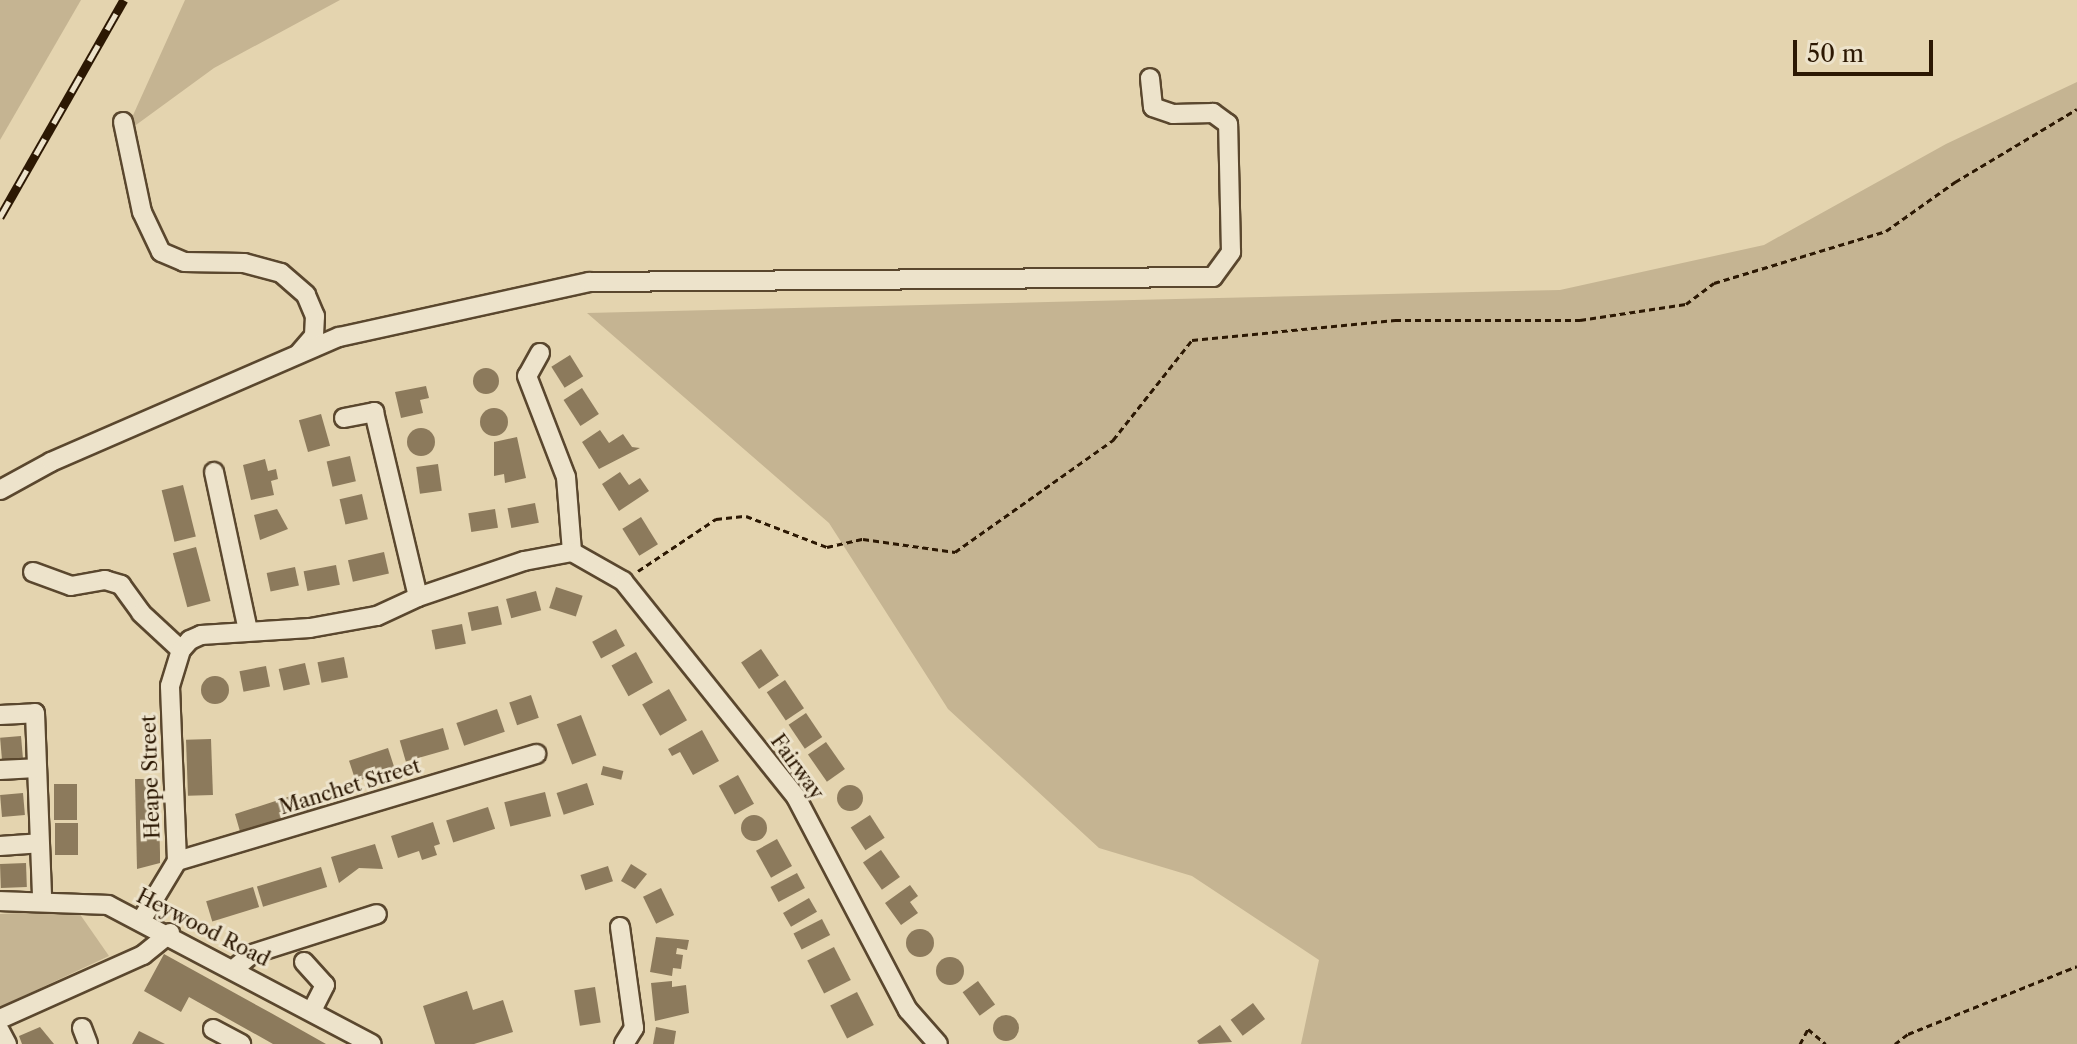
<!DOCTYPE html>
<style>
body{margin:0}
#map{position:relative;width:2077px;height:1044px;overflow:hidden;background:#e4d4af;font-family:"Libre Caslon Text",serif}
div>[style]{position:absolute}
.green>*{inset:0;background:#c5b492}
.building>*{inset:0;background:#8c7a5c;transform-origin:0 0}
.round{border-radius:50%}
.path>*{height:3px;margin-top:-1.5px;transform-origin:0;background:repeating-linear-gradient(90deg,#2c1803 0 6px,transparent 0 10px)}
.roads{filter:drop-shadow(2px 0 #5a472e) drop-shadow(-2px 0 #5a472e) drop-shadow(0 2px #5a472e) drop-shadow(0 -2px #5a472e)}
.minor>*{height:18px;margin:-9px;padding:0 9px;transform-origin:9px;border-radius:9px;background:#ede3cb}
.rail>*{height:9px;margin-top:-4.5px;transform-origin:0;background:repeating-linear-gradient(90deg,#ede3cb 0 18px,#2c1803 0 36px);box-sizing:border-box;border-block:2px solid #2c1803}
span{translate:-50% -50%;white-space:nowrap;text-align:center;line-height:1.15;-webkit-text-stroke:6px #ede3cb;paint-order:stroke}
.street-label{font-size:20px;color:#2c1803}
.scale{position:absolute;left:1793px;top:40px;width:140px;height:36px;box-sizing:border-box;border:4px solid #2c1803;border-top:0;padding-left:10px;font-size:24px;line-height:28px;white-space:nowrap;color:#2c1803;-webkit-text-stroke:6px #ede3cb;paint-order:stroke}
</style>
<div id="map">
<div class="green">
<i style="clip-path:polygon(0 0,81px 0,0 140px)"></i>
<i style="clip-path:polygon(185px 0,340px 0,214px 68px,125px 133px)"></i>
<i style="clip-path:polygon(2077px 82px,2077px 1044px,1301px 1044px,1319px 960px,1192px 876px,1099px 848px,948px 709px,829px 523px,587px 313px,1560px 290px,1764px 245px,1946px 144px)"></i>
<i style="clip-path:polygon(77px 910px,109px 956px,0 1007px,0 914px)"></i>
</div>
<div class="building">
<i style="left:570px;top:355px;width:25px;height:22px;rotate:58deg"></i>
<i class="round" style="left:473px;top:368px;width:26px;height:26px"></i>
<i style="clip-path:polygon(426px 386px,429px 398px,420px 400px,423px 413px,401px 418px,395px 392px)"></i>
<i style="left:582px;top:388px;width:31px;height:22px;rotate:57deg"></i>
<i class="round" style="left:480px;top:408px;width:28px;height:28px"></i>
<i style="left:321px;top:414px;width:33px;height:23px;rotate:74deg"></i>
<i class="round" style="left:407px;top:428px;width:28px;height:28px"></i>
<i style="clip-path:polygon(600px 430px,609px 443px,623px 434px,632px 447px,640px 448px,599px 469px,582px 442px)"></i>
<i style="clip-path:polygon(517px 437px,526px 478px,505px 483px,504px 474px,494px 476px,494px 442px)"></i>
<i style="left:350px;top:456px;width:26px;height:24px;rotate:77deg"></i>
<i style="clip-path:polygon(265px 459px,268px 471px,276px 469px,278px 479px,271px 481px,274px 495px,251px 500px,243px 465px)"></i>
<i style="left:438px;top:464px;width:27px;height:22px;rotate:82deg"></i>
<i style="clip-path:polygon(620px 472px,629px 485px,640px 478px,649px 491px,619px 511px,602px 484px)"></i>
<i style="left:183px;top:485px;width:53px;height:22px;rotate:76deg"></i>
<i style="left:362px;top:494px;width:26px;height:23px;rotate:77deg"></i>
<i style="left:535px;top:503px;width:20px;height:28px;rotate:79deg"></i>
<i style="clip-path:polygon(277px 509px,288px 529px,260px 540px,254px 515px)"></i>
<i style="left:495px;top:509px;width:19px;height:27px;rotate:81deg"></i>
<i style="left:641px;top:517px;width:32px;height:22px;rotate:58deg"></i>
<i style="left:196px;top:547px;width:56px;height:24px;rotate:75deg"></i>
<i style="left:384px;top:552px;width:22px;height:37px;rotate:77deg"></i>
<i style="left:336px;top:565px;width:20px;height:33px;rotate:79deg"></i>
<i style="left:295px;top:567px;width:19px;height:29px;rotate:78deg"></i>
<i style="left:556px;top:587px;width:28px;height:22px;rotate:18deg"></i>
<i style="left:536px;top:591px;width:20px;height:31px;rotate:75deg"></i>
<i style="left:498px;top:606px;width:19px;height:31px;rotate:78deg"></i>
<i style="left:462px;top:624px;width:20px;height:31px;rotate:79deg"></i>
<i style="left:616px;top:629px;width:19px;height:27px;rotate:62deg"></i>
<i style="left:761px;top:649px;width:32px;height:24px;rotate:56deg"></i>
<i style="left:636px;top:652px;width:35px;height:28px;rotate:61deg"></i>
<i style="left:344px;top:657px;width:21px;height:27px;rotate:79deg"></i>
<i style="left:305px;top:663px;width:22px;height:27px;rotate:77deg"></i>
<i style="left:266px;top:666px;width:21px;height:27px;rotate:79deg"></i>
<i class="round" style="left:201px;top:676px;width:28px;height:28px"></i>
<i style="left:785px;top:680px;width:34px;height:22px;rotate:56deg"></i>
<i style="left:669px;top:689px;width:36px;height:31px;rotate:60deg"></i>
<i style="left:531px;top:695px;width:24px;height:23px;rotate:71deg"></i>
<i style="left:497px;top:709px;width:24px;height:43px;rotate:71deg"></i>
<i style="left:806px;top:713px;width:29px;height:21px;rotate:56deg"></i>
<i style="left:581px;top:715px;width:43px;height:26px;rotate:69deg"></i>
<i style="left:443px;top:728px;width:22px;height:45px;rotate:74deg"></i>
<i style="clip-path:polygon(702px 730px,719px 761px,693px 775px,680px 752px,672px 756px,668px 749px)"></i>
<i style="left:21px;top:736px;width:24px;height:21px;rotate:85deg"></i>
<i style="left:211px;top:739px;width:56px;height:25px;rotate:88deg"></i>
<i style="left:826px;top:742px;width:33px;height:22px;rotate:55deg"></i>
<i style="left:388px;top:748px;width:22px;height:41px;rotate:72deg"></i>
<i style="left:603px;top:766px;width:21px;height:9px;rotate:14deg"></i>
<i style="left:738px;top:775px;width:33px;height:22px;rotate:61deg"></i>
<i style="clip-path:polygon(135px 779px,158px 779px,160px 853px,160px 863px,137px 869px)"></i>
<i style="left:587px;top:783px;width:23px;height:32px;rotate:72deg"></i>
<i style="left:54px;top:784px;width:23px;height:36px"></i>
<i class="round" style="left:837px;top:785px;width:26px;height:26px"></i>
<i style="left:545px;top:792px;width:25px;height:42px;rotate:76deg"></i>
<i style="left:23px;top:793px;width:22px;height:23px;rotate:85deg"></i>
<i style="clip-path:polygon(294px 795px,296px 800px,309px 796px,327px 808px,241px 835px,235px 814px)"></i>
<i style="left:488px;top:807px;width:23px;height:44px;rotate:72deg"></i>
<i class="round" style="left:741px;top:815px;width:26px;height:26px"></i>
<i style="left:870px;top:815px;width:27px;height:23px;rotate:57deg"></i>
<i style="clip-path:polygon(433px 822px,440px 844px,434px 846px,437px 855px,422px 860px,419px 851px,398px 858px,391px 836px)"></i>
<i style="left:55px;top:823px;width:23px;height:32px"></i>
<i style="left:777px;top:839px;width:31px;height:24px;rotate:61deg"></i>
<i style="clip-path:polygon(375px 844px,383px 869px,359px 868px,339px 883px,331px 857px)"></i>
<i style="left:881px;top:850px;width:33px;height:22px;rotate:55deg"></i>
<i style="left:26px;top:863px;width:24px;height:26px;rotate:88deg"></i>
<i style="clip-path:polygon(631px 864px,647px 874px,635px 889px,621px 881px)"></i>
<i style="left:608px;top:866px;width:16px;height:29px;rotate:72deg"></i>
<i style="left:321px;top:867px;width:21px;height:67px;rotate:73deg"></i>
<i style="left:797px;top:873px;width:17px;height:30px;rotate:62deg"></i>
<i style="clip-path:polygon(910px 885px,918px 896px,910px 902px,918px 913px,901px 925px,885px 903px)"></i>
<i style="left:253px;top:887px;width:21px;height:49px;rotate:73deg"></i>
<i style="left:661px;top:888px;width:30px;height:20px;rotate:64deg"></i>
<i style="left:809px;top:898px;width:16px;height:30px;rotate:60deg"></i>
<i style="left:822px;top:919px;width:18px;height:32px;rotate:63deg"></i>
<i class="round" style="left:906px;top:929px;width:28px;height:28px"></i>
<i style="clip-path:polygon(656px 937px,689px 940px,687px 950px,677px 948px,676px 954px,683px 955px,681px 969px,673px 968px,672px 976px,650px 972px)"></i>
<i style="left:834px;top:947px;width:37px;height:30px;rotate:63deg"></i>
<i style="clip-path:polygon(164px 954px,271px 1013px,326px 1044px,273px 1044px,189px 997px,181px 1012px,144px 991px)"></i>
<i class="round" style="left:936px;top:957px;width:28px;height:28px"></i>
<i style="clip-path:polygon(672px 981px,672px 987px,686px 985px,689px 1013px,655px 1021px,651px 983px)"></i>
<i style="left:978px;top:981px;width:29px;height:19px;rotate:54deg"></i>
<i style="left:595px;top:987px;width:36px;height:21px;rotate:81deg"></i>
<i style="clip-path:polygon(467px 991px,473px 1010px,503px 1000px,513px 1032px,474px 1044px,435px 1044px,423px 1006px)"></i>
<i style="left:857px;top:992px;width:37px;height:30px;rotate:63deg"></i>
<i style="left:1253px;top:1003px;width:20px;height:28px;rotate:53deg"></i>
<i class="round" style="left:993px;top:1015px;width:26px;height:26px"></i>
<i style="clip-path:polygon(1220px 1025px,1232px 1042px,1199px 1044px,1197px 1041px)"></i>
<i style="clip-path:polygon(40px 1027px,54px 1044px,22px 1044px,19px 1036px)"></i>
<i style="clip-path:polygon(656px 1027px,676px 1031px,674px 1044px,653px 1044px)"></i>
<i style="clip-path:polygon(139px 1031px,165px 1044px,132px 1044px)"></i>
</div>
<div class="path">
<i style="left:638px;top:571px;width:94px;rotate:-33.7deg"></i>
<i style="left:716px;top:519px;width:30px;rotate:-6deg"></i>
<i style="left:746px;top:516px;width:87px;rotate:20.9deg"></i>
<i style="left:827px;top:547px;width:37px;rotate:-13deg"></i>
<i style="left:863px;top:539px;width:93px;rotate:8deg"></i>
<i style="left:955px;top:552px;width:194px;rotate:-35.3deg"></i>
<i style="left:1113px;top:440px;width:127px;rotate:-51.7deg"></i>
<i style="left:1192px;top:340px;width:204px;rotate:-5.6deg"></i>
<i style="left:1395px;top:320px;width:185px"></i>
<i style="left:1580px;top:320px;width:107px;rotate:-8.6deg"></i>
<i style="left:1686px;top:304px;width:35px;rotate:-37deg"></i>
<i style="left:1714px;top:283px;width:180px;rotate:-16.8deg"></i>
<i style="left:1886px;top:231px;width:85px;rotate:-35.4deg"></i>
<i style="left:1955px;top:182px;width:142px;rotate:-30.9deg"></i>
<i style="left:1800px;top:1044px;width:17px;rotate:-62deg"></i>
<i style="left:1808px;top:1029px;width:23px;rotate:40deg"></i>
<i style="left:1895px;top:1044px;width:16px;rotate:-38deg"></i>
<i style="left:1908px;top:1034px;width:182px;rotate:-21.9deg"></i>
</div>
<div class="roads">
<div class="minor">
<i style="left:123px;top:122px;width:92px;rotate:78.1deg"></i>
<i style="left:142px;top:212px;width:44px;rotate:64.6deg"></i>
<i style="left:161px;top:252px;width:25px;rotate:23deg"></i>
<i style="left:184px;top:262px;width:60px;rotate:1deg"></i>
<i style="left:244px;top:263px;width:38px;rotate:15deg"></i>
<i style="left:281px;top:273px;width:33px;rotate:41deg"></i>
<i style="left:306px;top:295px;width:23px;rotate:67deg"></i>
<i style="left:315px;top:316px;width:20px;rotate:93deg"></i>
<i style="left:314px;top:336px;width:23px;rotate:131deg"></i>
<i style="left:540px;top:353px;width:26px;rotate:119deg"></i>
<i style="left:527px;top:376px;width:108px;rotate:68.9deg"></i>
<i style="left:566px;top:477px;width:75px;rotate:85.4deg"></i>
<i style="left:344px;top:418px;width:31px;rotate:-11deg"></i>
<i style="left:374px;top:412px;width:190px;rotate:76.6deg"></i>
<i style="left:214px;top:472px;width:163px;rotate:77.9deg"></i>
<i style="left:0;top:490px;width:58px;rotate:-28.8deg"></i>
<i style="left:51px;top:462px;width:314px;rotate:-23.5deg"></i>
<i style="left:339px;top:337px;width:256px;rotate:-12.4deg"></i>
<i style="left:589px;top:282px;width:624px;rotate:-0.46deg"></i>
<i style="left:1213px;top:277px;width:31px;rotate:-54deg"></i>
<i style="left:1231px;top:252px;width:128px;rotate:-91.3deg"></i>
<i style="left:1228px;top:124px;width:19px;rotate:-144deg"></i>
<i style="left:1213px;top:113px;width:40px;rotate:178.6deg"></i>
<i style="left:1173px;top:114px;width:21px;rotate:-161deg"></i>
<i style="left:1153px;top:107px;width:29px;rotate:-96deg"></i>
<i style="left:33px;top:572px;width:40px;rotate:20.2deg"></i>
<i style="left:71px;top:586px;width:35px;rotate:-10deg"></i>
<i style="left:105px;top:580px;width:17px;rotate:17deg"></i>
<i style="left:121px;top:585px;width:34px;rotate:54deg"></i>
<i style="left:141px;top:613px;width:54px;rotate:42.8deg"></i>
<i style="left:0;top:715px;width:35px;rotate:-3deg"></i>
<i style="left:35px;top:713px;width:186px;rotate:87.8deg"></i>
<i style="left:0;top:770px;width:36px;rotate:-3deg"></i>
<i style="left:0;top:846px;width:39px;rotate:-4deg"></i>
<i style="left:177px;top:861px;width:375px;rotate:-16.6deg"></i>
<i style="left:0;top:901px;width:108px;rotate:2.1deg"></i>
<i style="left:108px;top:905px;width:298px;rotate:27.8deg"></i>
<i style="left:142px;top:919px;width:68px;rotate:-58.9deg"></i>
<i style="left:177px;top:861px;width:175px;rotate:-92.3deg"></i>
<i style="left:170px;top:686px;width:38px;rotate:-73deg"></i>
<i style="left:181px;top:650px;width:13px;rotate:-48deg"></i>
<i style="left:190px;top:640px;width:12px;rotate:-24deg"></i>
<i style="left:201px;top:635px;width:109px;rotate:-3.7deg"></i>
<i style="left:310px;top:628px;width:68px;rotate:-10.2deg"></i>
<i style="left:377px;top:616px;width:45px;rotate:-24.9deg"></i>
<i style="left:418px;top:597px;width:112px;rotate:-18.8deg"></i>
<i style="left:524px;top:561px;width:49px;rotate:-10.6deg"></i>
<i style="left:572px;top:552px;width:59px;rotate:29.6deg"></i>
<i style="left:623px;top:581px;width:277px;rotate:51.3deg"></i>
<i style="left:796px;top:797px;width:241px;rotate:62.3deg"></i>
<i style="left:908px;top:1010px;width:45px;rotate:48.6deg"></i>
<i style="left:620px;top:927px;width:102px;rotate:82.1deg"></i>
<i style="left:634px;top:1028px;width:19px;rotate:122deg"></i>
<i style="left:304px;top:962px;width:31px;rotate:48deg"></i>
<i style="left:325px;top:985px;width:29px;rotate:117deg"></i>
<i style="left:234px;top:969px;width:23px;rotate:-40deg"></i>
<i style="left:252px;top:954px;width:131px;rotate:-17.7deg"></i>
<i style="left:0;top:1019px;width:157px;rotate:-24.1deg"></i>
<i style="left:143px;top:955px;width:35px;rotate:-39deg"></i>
<i style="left:82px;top:1028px;width:17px;rotate:69deg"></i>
<i style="left:213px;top:1029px;width:32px;rotate:28deg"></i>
<i style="left:0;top:1031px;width:15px;rotate:62deg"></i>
</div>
</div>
<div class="rail">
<i style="left:0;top:217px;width:250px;rotate:-60.3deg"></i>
</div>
<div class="street-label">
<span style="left:797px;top:767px;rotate:54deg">Fairway</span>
<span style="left:151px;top:777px;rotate:-92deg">Heape Street</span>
<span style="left:350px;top:787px;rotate:-17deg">Manchet Street</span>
<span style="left:203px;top:928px;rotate:27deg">Heywood Road</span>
</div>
<div class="scale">50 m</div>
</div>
